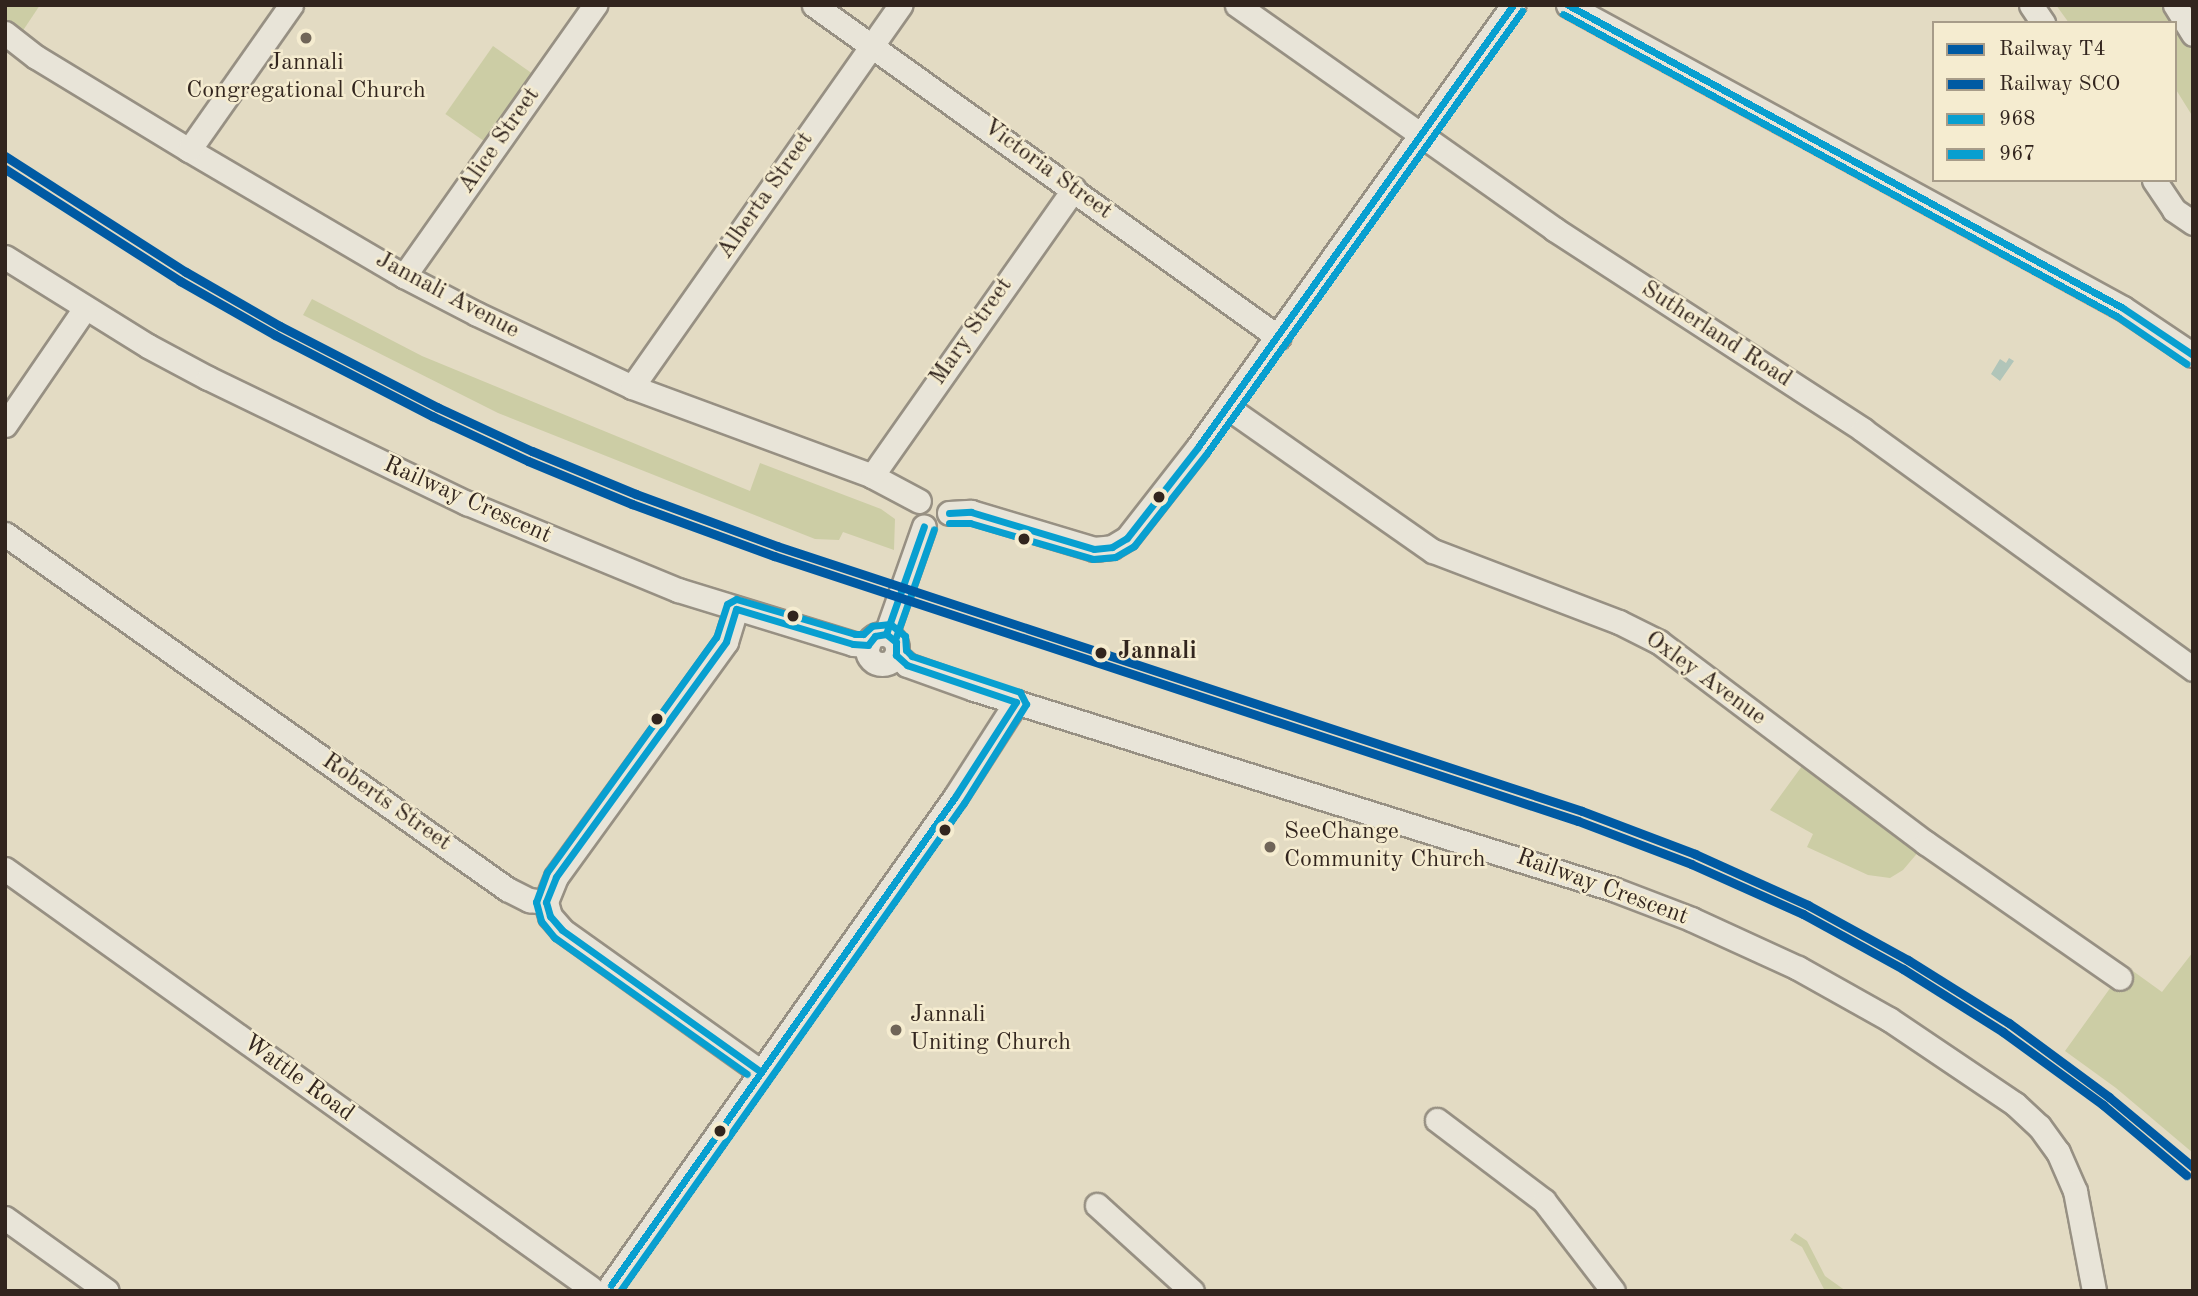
<!DOCTYPE html>
<style>
body{margin:0}
#map{position:relative;width:2198px;height:1296px;overflow:hidden;background:#e3dbc3;font-family:"Old Standard TT",serif}
div>[style]{position:absolute}
.green>*{inset:0;background:#cccda5;transform-origin:0 0}
.water>*{inset:0;background:#b1c5b9}
.roads{filter:drop-shadow(2px 0 #979083) drop-shadow(-2px 0 #979083) drop-shadow(0 2px #979083) drop-shadow(0 -2px #979083)}
.minor>*{height:23px;margin:-11.5px;padding:0 11.5px;transform-origin:11.5px;border-radius:11.5px;background:#e8e4d8}
.minor>.ring{margin:-11.5px;padding:0;box-sizing:content-box;background:none;border:23px solid #e8e4d8;border-radius:50%}
.bus-1>*{height:7px;margin:-3.5px;padding:0 3.5px;transform-origin:3.5px;border-radius:3.5px;background:#089fd0}
.bus-2>*{height:7px;margin:-3.5px;padding:0 3.5px;transform-origin:3.5px;border-radius:3.5px;background:#089fd0}
.rail-1>*{height:9px;margin:-4.5px;padding:0 4.5px;transform-origin:4.5px;border-radius:4.5px;background:#005aa3}
.rail-2>*{height:9px;margin:-4.5px;padding:0 4.5px;transform-origin:4.5px;border-radius:4.5px;background:#005aa3}
.dots>*{width:19px;height:19px;translate:-50% -50%;box-sizing:border-box;border:4px solid #f5ecd0;border-radius:50%}
span{translate:-50% -50%;white-space:nowrap;text-align:center;line-height:1.15;-webkit-text-stroke:5px #f5ecd0;paint-order:stroke}
.poi-label{font-size:24px;color:#32251e}
.left{translate:0 -50%;text-align:left}
.street-label{font-size:24px;color:#32251e}
.stop-label{font-size:24px;color:#32251e;font-weight:700}
.frame{position:absolute;inset:0;border:7px solid #32251e;pointer-events:none}
.legend{position:absolute;left:1932px;top:21px;width:245px;height:161px;box-sizing:border-box;background:#f5ecd0;border:2px solid #a79c89;margin:0;padding:9px 12px;list-style:none;font-size:21px;color:#32251e}
.legend li{display:flex;align-items:center;gap:14px;height:35px}
.legend b{width:35px;border:2px solid #a79c89}
</style>
<div id="map">
<div class="green">
<i style="clip-path:polygon(5px 5px,40px 5px,16px 41px,5px 33px)"></i>
<i style="clip-path:polygon(2056px 5px,2170px 5px,2193px 49px,2193px 117px,2175px 88px,2175px 23px,2069px 23px)"></i>
<i style="left:493px;top:46px;width:47px;height:83px;rotate:35deg"></i>
<i style="clip-path:polygon(312px 299px,422px 356px,750px 491px,760px 463px,881px 509px,895px 519px,894px 550px,843px 532px,839px 540px,815px 539px,498px 413px,303px 315px)"></i>
<i style="clip-path:polygon(1810px 755px,1926px 843px,1903px 870px,1890px 878px,1868px 875px,1807px 847px,1813px 834px,1770px 810px)"></i>
<i style="clip-path:polygon(2193px 952px,2193px 1153px,2116px 1088px,2065px 1051px,2126px 966px,2162px 992px)"></i>
<i style="clip-path:polygon(1795px 1233px,1807px 1241px,1825px 1276px,1846px 1291px,1825px 1291px,1802px 1247px,1790px 1240px)"></i>
</div>
<div class="water">
<i style="clip-path:polygon(2009px 358px,2014px 361px,2000px 381px,1991px 374px,2000px 359px,2006px 363px)"></i>
</div>
<div class="roads">
<div class="minor">
<i style="left:814px;top:5px;width:571px;rotate:35.58deg"></i>
<i style="left:1237px;top:5px;width:388px;rotate:35.2deg"></i>
<i style="left:1554px;top:229px;width:369px;rotate:33deg"></i>
<i style="left:1863px;top:430px;width:407px;rotate:35.9deg"></i>
<i style="left:1568px;top:5px;width:632px;rotate:28.63deg"></i>
<i style="left:2123px;top:308px;width:84px;rotate:33.9deg"></i>
<i style="left:2031px;top:5px;width:22px;rotate:56deg"></i>
<i style="left:2175px;top:5px;width:34px;rotate:58deg"></i>
<i style="left:5px;top:33px;width:39px;rotate:38deg"></i>
<i style="left:36px;top:57px;width:179px;rotate:31.3deg"></i>
<i style="left:189px;top:150px;width:249px;rotate:30.4deg"></i>
<i style="left:404px;top:276px;width:82px;rotate:27.5deg"></i>
<i style="left:477px;top:314px;width:171px;rotate:25.2deg"></i>
<i style="left:632px;top:387px;width:256px;rotate:20.3deg"></i>
<i style="left:872px;top:476px;width:53px;rotate:28deg"></i>
<i style="left:189px;top:150px;width:177px;rotate:-54.9deg"></i>
<i style="left:2154px;top:180px;width:36px;rotate:56deg"></i>
<i style="left:2174px;top:210px;width:23px;rotate:34deg"></i>
<i style="left:5px;top:257px;width:168px;rotate:31.9deg"></i>
<i style="left:148px;top:346px;width:68px;rotate:28.1deg"></i>
<i style="left:208px;top:378px;width:288px;rotate:25.8deg"></i>
<i style="left:467px;top:503px;width:228px;rotate:22.4deg"></i>
<i style="left:678px;top:590px;width:183px;rotate:17.1deg"></i>
<i style="left:853px;top:644px;width:15px;rotate:4deg"></i>
<i style="left:404px;top:276px;width:332px;rotate:-54.8deg"></i>
<i style="left:632px;top:387px;width:467px;rotate:-54.9deg"></i>
<i style="left:1227px;top:407px;width:251px;rotate:35deg"></i>
<i style="left:1433px;top:551px;width:199px;rotate:20.9deg"></i>
<i style="left:1619px;top:622px;width:45px;rotate:26.6deg"></i>
<i style="left:1659px;top:642px;width:334px;rotate:37deg"></i>
<i style="left:1926px;top:843px;width:236px;rotate:34.8deg"></i>
<i style="left:5px;top:425px;width:142px;rotate:-55.6deg"></i>
<i style="left:872px;top:476px;width:351px;rotate:-54.9deg"></i>
<i style="left:949px;top:513px;width:22px;rotate:-3deg"></i>
<i style="left:971px;top:512px;width:128px;rotate:16.7deg"></i>
<i style="left:1094px;top:549px;width:18px;rotate:-6deg"></i>
<i style="left:1112px;top:547px;width:17px;rotate:-31deg"></i>
<i style="left:1127px;top:538px;width:115px;rotate:-52deg"></i>
<i style="left:1198px;top:447px;width:543px;rotate:-54.52deg"></i>
<i style="left:5px;top:534px;width:615px;rotate:35.27deg"></i>
<i style="left:507px;top:889px;width:25px;rotate:27deg"></i>
<i style="left:529px;top:900px;width:17px;rotate:7deg"></i>
<i style="left:736px;top:609px;width:34px;rotate:107deg"></i>
<i style="left:726px;top:642px;width:290px;rotate:125.9deg"></i>
<i style="left:556px;top:877px;width:27px;rotate:112deg"></i>
<i style="left:546px;top:902px;width:15px;rotate:74deg"></i>
<i style="left:550px;top:916px;width:18px;rotate:49deg"></i>
<i style="left:562px;top:930px;width:243px;rotate:35.5deg"></i>
<i class="ring" style="left:867px;top:634px;width:7px;height:7px"></i>
<i style="left:886px;top:634px;width:114px;rotate:-70.6deg"></i>
<i style="left:896px;top:655px;width:15px;rotate:42deg"></i>
<i style="left:907px;top:665px;width:71px;rotate:19.7deg"></i>
<i style="left:974px;top:689px;width:670px;rotate:17.38deg"></i>
<i style="left:1613px;top:889px;width:84px;rotate:21deg"></i>
<i style="left:1691px;top:919px;width:118px;rotate:24.6deg"></i>
<i style="left:1798px;top:968px;width:104px;rotate:29.3deg"></i>
<i style="left:1889px;top:1019px;width:152px;rotate:34deg"></i>
<i style="left:2015px;top:1104px;width:33px;rotate:43deg"></i>
<i style="left:2039px;top:1126px;width:32px;rotate:54deg"></i>
<i style="left:2058px;top:1152px;width:43px;rotate:66.4deg"></i>
<i style="left:2075px;top:1191px;width:102px;rotate:79.2deg"></i>
<i style="left:5px;top:869px;width:720px;rotate:35.57deg"></i>
<i style="left:1437px;top:1120px;width:134px;rotate:37.1deg"></i>
<i style="left:1544px;top:1201px;width:113px;rotate:52.5deg"></i>
<i style="left:1097px;top:1205px;width:128px;rotate:42.2deg"></i>
<i style="left:5px;top:1218px;width:125px;rotate:35.6deg"></i>
<i style="left:611px;top:1285px;width:597px;rotate:-54.82deg"></i>
<i style="left:955px;top:797px;width:113px;rotate:-57.3deg"></i>
</div>
</div>
<div class="bus-1">
<i style="left:1568px;top:5px;width:632px;rotate:28.63deg"></i>
<i style="left:2123px;top:308px;width:84px;rotate:33.9deg"></i>
<i style="left:949px;top:513px;width:22px;rotate:-3deg"></i>
<i style="left:971px;top:512px;width:128px;rotate:16.7deg"></i>
<i style="left:1094px;top:549px;width:18px;rotate:-6deg"></i>
<i style="left:1112px;top:547px;width:17px;rotate:-31deg"></i>
<i style="left:1127px;top:538px;width:115px;rotate:-52deg"></i>
<i style="left:1198px;top:447px;width:543px;rotate:-54.52deg"></i>
<i style="left:886px;top:634px;width:114px;rotate:-70.6deg"></i>
<i style="left:611px;top:1285px;width:597px;rotate:-54.82deg"></i>
<i style="left:955px;top:797px;width:113px;rotate:-57.3deg"></i>
<i style="left:1016px;top:702px;width:115px;rotate:-161.3deg"></i>
<i style="left:907px;top:665px;width:15px;rotate:-138deg"></i>
<i style="left:896px;top:655px;width:13px;rotate:-90deg"></i>
<i style="left:896px;top:642px;width:13px;rotate:-141deg"></i>
<i style="left:886px;top:634px;width:11px;rotate:170deg"></i>
<i style="left:875px;top:636px;width:11px;rotate:128deg"></i>
<i style="left:868px;top:645px;width:15px;rotate:-176deg"></i>
<i style="left:853px;top:644px;width:122px;rotate:-163.3deg"></i>
<i style="left:736px;top:609px;width:34px;rotate:107deg"></i>
<i style="left:726px;top:642px;width:290px;rotate:125.9deg"></i>
<i style="left:556px;top:877px;width:27px;rotate:112deg"></i>
<i style="left:546px;top:902px;width:15px;rotate:74deg"></i>
<i style="left:550px;top:916px;width:18px;rotate:49deg"></i>
<i style="left:562px;top:930px;width:243px;rotate:35.5deg"></i>
</div>
<div class="bus-2">
<i style="left:1563px;top:14px;width:632px;rotate:28.63deg"></i>
<i style="left:2118px;top:317px;width:83px;rotate:34.3deg"></i>
<i style="left:949px;top:523px;width:21px"></i>
<i style="left:970px;top:523px;width:128px;rotate:16.3deg"></i>
<i style="left:1093px;top:559px;width:22px;rotate:-5deg"></i>
<i style="left:1115px;top:557px;width:22px;rotate:-30deg"></i>
<i style="left:1134px;top:546px;width:118px;rotate:-51.9deg"></i>
<i style="left:1207px;top:453px;width:543px;rotate:-54.52deg"></i>
<i style="left:896px;top:637px;width:114px;rotate:-70.6deg"></i>
<i style="left:620px;top:1291px;width:597px;rotate:-54.82deg"></i>
<i style="left:964px;top:803px;width:117px;rotate:-57.9deg"></i>
<i style="left:1026px;top:704px;width:13px;rotate:-117deg"></i>
<i style="left:1020px;top:692px;width:114px;rotate:-161.6deg"></i>
<i style="left:912px;top:656px;width:8px;rotate:-135deg"></i>
<i style="left:906px;top:650px;width:14px;rotate:-94deg"></i>
<i style="left:905px;top:636px;width:19px;rotate:-141deg"></i>
<i style="left:890px;top:624px;width:18px;rotate:174deg"></i>
<i style="left:872px;top:626px;width:12px;rotate:138deg"></i>
<i style="left:863px;top:634px;width:8px;rotate:180deg"></i>
<i style="left:855px;top:634px;width:124px;rotate:-163.6deg"></i>
<i style="left:736px;top:599px;width:10px;rotate:151deg"></i>
<i style="left:727px;top:604px;width:35px;rotate:108deg"></i>
<i style="left:716px;top:637px;width:289px;rotate:125.7deg"></i>
<i style="left:547px;top:872px;width:32px;rotate:110deg"></i>
<i style="left:536px;top:902px;width:20px;rotate:75deg"></i>
<i style="left:541px;top:921px;width:22px;rotate:51deg"></i>
<i style="left:555px;top:938px;width:235px;rotate:35.3deg"></i>
</div>
<div class="rail-1">
<i style="left:5px;top:156px;width:215px;rotate:32.7deg"></i>
<i style="left:186px;top:272px;width:108px;rotate:29.9deg"></i>
<i style="left:280px;top:326px;width:177px;rotate:27.3deg"></i>
<i style="left:437px;top:407px;width:105px;rotate:24.9deg"></i>
<i style="left:532px;top:451px;width:113px;rotate:22.5deg"></i>
<i style="left:636px;top:494px;width:150px;rotate:20.2deg"></i>
<i style="left:777px;top:546px;width:847px;rotate:18.22deg"></i>
<i style="left:1582px;top:811px;width:121px;rotate:20.8deg"></i>
<i style="left:1695px;top:854px;width:124px;rotate:24.3deg"></i>
<i style="left:1808px;top:905px;width:114px;rotate:28.8deg"></i>
<i style="left:1908px;top:960px;width:119px;rotate:32deg"></i>
<i style="left:2009px;top:1023px;width:124px;rotate:36.5deg"></i>
<i style="left:2109px;top:1097px;width:109px;rotate:39.8deg"></i>
</div>
<div class="rail-2">
<i style="left:5px;top:169px;width:208px;rotate:32.6deg"></i>
<i style="left:180px;top:281px;width:109px;rotate:29.6deg"></i>
<i style="left:275px;top:335px;width:177px;rotate:27.3deg"></i>
<i style="left:432px;top:416px;width:106px;rotate:25.1deg"></i>
<i style="left:528px;top:461px;width:113px;rotate:22.5deg"></i>
<i style="left:632px;top:504px;width:151px;rotate:20.1deg"></i>
<i style="left:774px;top:556px;width:847px;rotate:18.24deg"></i>
<i style="left:1578px;top:821px;width:121px;rotate:20.8deg"></i>
<i style="left:1691px;top:864px;width:123px;rotate:24.1deg"></i>
<i style="left:1803px;top:914px;width:114px;rotate:28.8deg"></i>
<i style="left:1903px;top:969px;width:118px;rotate:32.2deg"></i>
<i style="left:2003px;top:1032px;width:124px;rotate:36.1deg"></i>
<i style="left:2103px;top:1105px;width:109px;rotate:40.1deg"></i>
</div>
<div class="dots">
<i style="left:306px;top:38px;background:#706558"></i>
<i style="left:1159px;top:497px;background:#32251e"></i>
<i style="left:1024px;top:539px;background:#32251e"></i>
<i style="left:793px;top:616px;background:#32251e"></i>
<i style="left:1101px;top:653px;background:#32251e"></i>
<i style="left:657px;top:719px;background:#32251e"></i>
<i style="left:945px;top:830px;background:#32251e"></i>
<i style="left:1270px;top:847px;background:#706558"></i>
<i style="left:896px;top:1030px;background:#706558"></i>
<i style="left:720px;top:1131px;background:#32251e"></i>
</div>
<div class="poi-label">
<span style="left:306px;top:78px">Jannali<br>Congregational Church</span>
<span class="left" style="left:1284px;top:847px">SeeChange<br>Community Church</span>
<span class="left" style="left:910px;top:1030px">Jannali<br>Uniting Church</span>
</div>
<div class="street-label">
<span style="left:500px;top:141px;rotate:-55deg">Alice Street</span>
<span style="left:1047px;top:170px;rotate:36deg">Victoria Street</span>
<span style="left:766px;top:196px;rotate:-55deg">Alberta Street</span>
<span style="left:447px;top:296px;rotate:28deg">Jannali Avenue</span>
<span style="left:972px;top:332px;rotate:-55deg">Mary Street</span>
<span style="left:1716px;top:335px;rotate:33deg">Sutherland Road</span>
<span style="left:467px;top:501px;rotate:24deg">Railway Crescent</span>
<span style="left:1705px;top:679px;rotate:36deg">Oxley Avenue</span>
<span style="left:386px;top:803px;rotate:35deg">Roberts Street</span>
<span style="left:1602px;top:888px;rotate:20deg">Railway Crescent</span>
<span style="left:298px;top:1079px;rotate:36deg">Wattle Road</span>
</div>
<div class="stop-label">
<span class="left" style="left:1118px;top:653px">Jannali</span>
</div>
<div class="frame"></div>
<ul class="legend">
<li><b style="height:9px;background:#005aa3"></b>Railway T4</li>
<li><b style="height:9px;background:#005aa3"></b>Railway SCO</li>
<li><b style="height:9px;background:#089fd0"></b>968</li>
<li><b style="height:9px;background:#089fd0"></b>967</li>
</ul>
</div>
